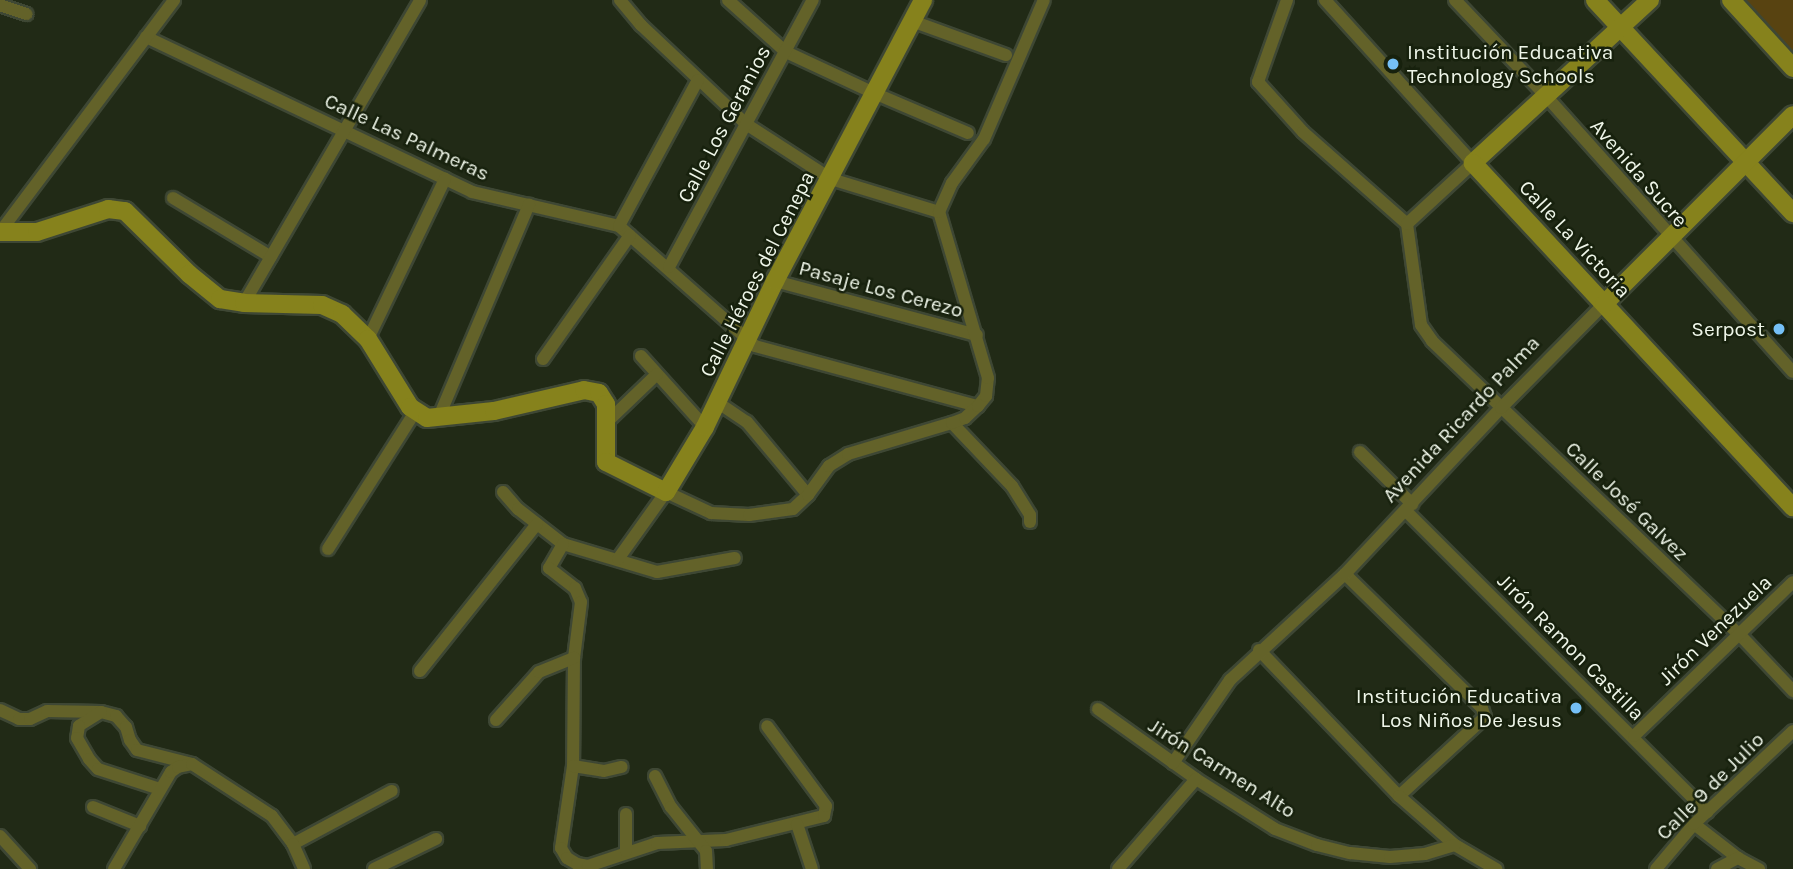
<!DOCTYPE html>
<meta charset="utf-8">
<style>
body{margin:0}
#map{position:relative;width:1793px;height:869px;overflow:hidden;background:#212a16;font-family:Karla,sans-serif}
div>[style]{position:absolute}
.green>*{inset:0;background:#584311}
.roads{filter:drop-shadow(2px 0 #3e4734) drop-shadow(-2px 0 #3e4734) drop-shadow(0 2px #3e4734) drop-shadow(0 -2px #3e4734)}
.street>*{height:12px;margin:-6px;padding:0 6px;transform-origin:6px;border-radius:6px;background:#636229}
.secondary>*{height:18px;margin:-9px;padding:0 9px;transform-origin:9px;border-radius:9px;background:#86821c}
.dots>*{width:19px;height:19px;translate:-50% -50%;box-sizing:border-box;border:4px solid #17210d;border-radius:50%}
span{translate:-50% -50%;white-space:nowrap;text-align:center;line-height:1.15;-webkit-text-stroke:5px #17210d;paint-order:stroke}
.poi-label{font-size:21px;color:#eff6e9}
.left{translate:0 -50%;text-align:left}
.right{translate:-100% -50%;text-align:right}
.street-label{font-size:21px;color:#eff6e9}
</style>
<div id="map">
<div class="green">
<i style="clip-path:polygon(1735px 0,1793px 0,1793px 61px)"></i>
</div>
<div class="roads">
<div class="street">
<i style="left:620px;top:0;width:33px;rotate:50deg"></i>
<i style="left:641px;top:25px;width:144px;rotate:43.3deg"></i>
<i style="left:746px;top:124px;width:101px;rotate:32.9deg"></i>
<i style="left:831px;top:179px;width:113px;rotate:17deg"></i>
<i style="left:728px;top:0;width:78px;rotate:41.9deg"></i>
<i style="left:786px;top:52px;width:97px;rotate:25deg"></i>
<i style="left:874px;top:93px;width:102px;rotate:23.1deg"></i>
<i style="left:1287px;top:0;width:87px;rotate:109.5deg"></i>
<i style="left:1258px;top:82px;width:67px;rotate:48deg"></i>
<i style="left:1303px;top:132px;width:139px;rotate:41.5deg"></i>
<i style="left:1407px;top:224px;width:102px;rotate:82.1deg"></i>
<i style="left:1421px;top:325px;width:19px;rotate:55deg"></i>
<i style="left:1432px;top:341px;width:424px;rotate:43.7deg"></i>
<i style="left:1739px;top:634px;width:79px;rotate:46.5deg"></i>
<i style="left:1325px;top:0;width:220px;rotate:47.8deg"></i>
<i style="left:1473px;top:163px;width:90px;rotate:137.3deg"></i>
<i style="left:1455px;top:0;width:132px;rotate:46.5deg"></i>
<i style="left:1546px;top:96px;width:370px;rotate:48.2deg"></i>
<i style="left:0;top:5px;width:28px;rotate:19deg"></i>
<i style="left:912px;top:21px;width:100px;rotate:19.9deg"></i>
<i style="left:146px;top:37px;width:361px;rotate:25.4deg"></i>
<i style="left:472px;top:192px;width:151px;rotate:13deg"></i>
<i style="left:619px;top:226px;width:181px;rotate:41.4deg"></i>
<i style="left:755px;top:346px;width:231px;rotate:15.1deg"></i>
<i style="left:173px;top:198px;width:114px;rotate:31deg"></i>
<i style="left:619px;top:226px;width:166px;rotate:-61.6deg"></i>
<i style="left:0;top:232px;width:290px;rotate:-53.1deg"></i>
<i style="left:669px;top:267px;width:303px;rotate:-61.7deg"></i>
<i style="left:775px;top:281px;width:209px;rotate:15deg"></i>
<i style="left:244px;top:303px;width:350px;rotate:-59.8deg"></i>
<i style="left:368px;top:339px;width:178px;rotate:-64.3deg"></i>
<i style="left:641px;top:356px;width:96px;rotate:48deg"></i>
<i style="left:543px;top:359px;width:151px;rotate:-54.9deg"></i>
<i style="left:717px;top:402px;width:36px;rotate:34deg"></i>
<i style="left:747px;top:422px;width:95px;rotate:50.1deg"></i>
<i style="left:438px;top:419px;width:233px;rotate:-67deg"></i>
<i style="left:607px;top:422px;width:69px;rotate:-43.8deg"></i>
<i style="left:952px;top:423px;width:87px;rotate:46.4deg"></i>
<i style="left:1012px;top:486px;width:34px;rotate:58deg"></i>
<i style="left:1030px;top:515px;width:7px;rotate:90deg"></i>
<i style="left:1360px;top:452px;width:74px;rotate:45deg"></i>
<i style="left:503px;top:492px;width:23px;rotate:49deg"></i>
<i style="left:518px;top:509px;width:57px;rotate:37.9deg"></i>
<i style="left:563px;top:544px;width:98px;rotate:16.6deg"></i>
<i style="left:657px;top:572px;width:79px;rotate:-10.2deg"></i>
<i style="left:1406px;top:511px;width:426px;rotate:45deg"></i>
<i style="left:563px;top:544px;width:28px;rotate:120deg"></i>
<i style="left:549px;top:568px;width:33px;rotate:38deg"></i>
<i style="left:575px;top:588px;width:15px;rotate:67deg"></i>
<i style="left:581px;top:602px;width:56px;rotate:97.1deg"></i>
<i style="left:574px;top:658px;width:108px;rotate:90.5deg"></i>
<i style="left:573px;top:766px;width:83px;rotate:98.3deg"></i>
<i style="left:561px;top:848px;width:12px;rotate:59deg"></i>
<i style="left:567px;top:858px;width:12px;rotate:31deg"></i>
<i style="left:577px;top:864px;width:11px;rotate:10deg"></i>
<i style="left:588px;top:866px;width:73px;rotate:-18.4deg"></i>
<i style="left:657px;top:843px;width:69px;rotate:-2.5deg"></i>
<i style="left:726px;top:840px;width:101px;rotate:-13.8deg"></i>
<i style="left:824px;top:816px;width:10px;rotate:-79deg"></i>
<i style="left:826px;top:806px;width:99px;rotate:-126.4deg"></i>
<i style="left:328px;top:549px;width:162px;rotate:-57.6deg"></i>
<i style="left:618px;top:559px;width:82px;rotate:-54.4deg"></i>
<i style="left:666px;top:492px;width:50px;rotate:25deg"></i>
<i style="left:711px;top:513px;width:38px;rotate:3deg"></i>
<i style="left:749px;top:515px;width:44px;rotate:-7.8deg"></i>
<i style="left:793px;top:509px;width:21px;rotate:-43deg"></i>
<i style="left:808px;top:495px;width:36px;rotate:-54deg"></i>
<i style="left:829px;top:466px;width:22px;rotate:-32deg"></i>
<i style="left:848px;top:454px;width:109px;rotate:-16.6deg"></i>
<i style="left:952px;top:423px;width:14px;rotate:-21deg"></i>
<i style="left:965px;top:418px;width:18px;rotate:-43deg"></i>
<i style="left:978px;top:406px;width:13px;rotate:-51deg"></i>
<i style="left:986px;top:396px;width:18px;rotate:-84deg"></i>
<i style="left:988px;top:378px;width:173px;rotate:-106.4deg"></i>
<i style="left:939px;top:212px;width:32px;rotate:-66deg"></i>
<i style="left:952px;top:183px;width:54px;rotate:-54deg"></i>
<i style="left:984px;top:139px;width:151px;rotate:-66.7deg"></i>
<i style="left:1345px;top:574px;width:192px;rotate:44.4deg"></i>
<i style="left:1482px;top:708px;width:9px;rotate:72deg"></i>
<i style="left:1485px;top:717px;width:117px;rotate:137.4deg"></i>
<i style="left:1259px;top:650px;width:202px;rotate:46.2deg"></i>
<i style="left:1399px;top:796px;width:74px;rotate:41.2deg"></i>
<i style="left:1455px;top:845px;width:48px;rotate:30.3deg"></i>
<i style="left:420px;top:671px;width:188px;rotate:-51.5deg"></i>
<i style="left:1098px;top:709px;width:120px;rotate:35.5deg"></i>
<i style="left:1196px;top:779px;width:93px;rotate:32.3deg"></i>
<i style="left:1275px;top:829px;width:45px;rotate:20.9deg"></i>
<i style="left:1317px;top:845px;width:34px;rotate:14deg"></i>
<i style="left:1350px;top:853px;width:40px;rotate:5.7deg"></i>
<i style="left:1390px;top:857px;width:35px;rotate:-5deg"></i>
<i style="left:1425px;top:854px;width:31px;rotate:-17deg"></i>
<i style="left:0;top:710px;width:21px;rotate:25deg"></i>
<i style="left:19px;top:719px;width:11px"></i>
<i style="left:30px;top:719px;width:19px;rotate:-25deg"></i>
<i style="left:47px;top:711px;width:54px;rotate:1.1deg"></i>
<i style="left:101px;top:712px;width:16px;rotate:15deg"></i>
<i style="left:116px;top:716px;width:15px;rotate:48deg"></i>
<i style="left:126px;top:727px;width:14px;rotate:73deg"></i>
<i style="left:130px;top:740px;width:12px;rotate:55deg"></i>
<i style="left:137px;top:750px;width:57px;rotate:14.3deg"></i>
<i style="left:101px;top:712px;width:26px;rotate:148deg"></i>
<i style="left:79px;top:726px;width:12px;rotate:99deg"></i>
<i style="left:77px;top:738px;width:24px;rotate:60deg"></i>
<i style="left:89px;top:759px;width:13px;rotate:48deg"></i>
<i style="left:98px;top:769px;width:65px;rotate:17.9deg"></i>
<i style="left:496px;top:720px;width:64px;rotate:-48.1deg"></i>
<i style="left:539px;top:672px;width:38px;rotate:-22deg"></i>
<i style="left:1634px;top:736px;width:221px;rotate:-44.1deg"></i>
<i style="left:1173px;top:763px;width:101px;rotate:-55.5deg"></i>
<i style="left:1230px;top:680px;width:156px;rotate:-42.7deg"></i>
<i style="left:1345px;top:574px;width:228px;rotate:-46.8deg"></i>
<i style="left:1501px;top:408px;width:146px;rotate:-45.3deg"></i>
<i style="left:573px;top:766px;width:31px;rotate:9deg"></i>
<i style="left:604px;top:771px;width:18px;rotate:-13deg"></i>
<i style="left:655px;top:776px;width:35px;rotate:63deg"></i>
<i style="left:671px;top:807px;width:56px;rotate:51.5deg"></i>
<i style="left:706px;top:851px;width:18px;rotate:87deg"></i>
<i style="left:93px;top:807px;width:51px;rotate:22deg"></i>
<i style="left:797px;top:824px;width:47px;rotate:71.6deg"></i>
<i style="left:1694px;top:824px;width:56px;rotate:37.7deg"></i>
<i style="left:1738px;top:858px;width:24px;rotate:28deg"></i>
<i style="left:0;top:836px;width:45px;rotate:47.7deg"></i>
<i style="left:293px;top:844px;width:112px;rotate:-28.2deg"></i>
<i style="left:626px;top:851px;width:37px;rotate:-90deg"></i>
<i style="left:114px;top:869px;width:113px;rotate:-59.6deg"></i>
<i style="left:171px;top:772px;width:9px;rotate:-36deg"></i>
<i style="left:178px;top:767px;width:14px;rotate:-12deg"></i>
<i style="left:192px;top:764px;width:95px;rotate:33deg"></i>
<i style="left:272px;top:816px;width:35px;rotate:53deg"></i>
<i style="left:293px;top:844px;width:27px;rotate:66deg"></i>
<i style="left:374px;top:869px;width:69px;rotate:-25.8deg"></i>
<i style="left:1118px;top:869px;width:119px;rotate:-49.1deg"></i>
<i style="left:1656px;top:869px;width:59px;rotate:-49.8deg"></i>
<i style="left:1694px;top:824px;width:136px;rotate:-43.2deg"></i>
<i style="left:1717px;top:869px;width:24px;rotate:-28deg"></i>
</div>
<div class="secondary">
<i style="left:1595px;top:0;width:291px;rotate:47.1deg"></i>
<i style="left:1650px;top:0;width:241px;rotate:137.4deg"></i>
<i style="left:1473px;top:163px;width:470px;rotate:47.1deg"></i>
<i style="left:1731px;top:0;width:92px;rotate:47.6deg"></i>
<i style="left:0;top:232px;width:37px"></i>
<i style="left:37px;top:232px;width:75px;rotate:-17.9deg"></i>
<i style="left:108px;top:209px;width:17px;rotate:7deg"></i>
<i style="left:125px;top:211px;width:90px;rotate:44.5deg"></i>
<i style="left:189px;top:274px;width:40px;rotate:39deg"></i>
<i style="left:220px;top:299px;width:24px;rotate:9deg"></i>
<i style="left:244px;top:303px;width:78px;rotate:1.5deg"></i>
<i style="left:322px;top:305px;width:22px;rotate:24deg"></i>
<i style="left:342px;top:314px;width:36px;rotate:44deg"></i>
<i style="left:368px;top:339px;width:80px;rotate:58.3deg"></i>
<i style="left:410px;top:407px;width:20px;rotate:33deg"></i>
<i style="left:427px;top:418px;width:67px;rotate:-6deg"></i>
<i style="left:494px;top:411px;width:92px;rotate:-13.1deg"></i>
<i style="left:584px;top:390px;width:15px;rotate:11deg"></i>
<i style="left:599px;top:393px;width:13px;rotate:58deg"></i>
<i style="left:606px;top:404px;width:58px;rotate:90deg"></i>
<i style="left:606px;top:462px;width:67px;rotate:26.6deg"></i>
<i style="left:666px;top:492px;width:76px;rotate:-59deg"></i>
<i style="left:705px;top:427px;width:162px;rotate:-64.4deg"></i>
<i style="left:775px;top:281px;width:318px;rotate:-62.2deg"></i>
<i style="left:1604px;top:304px;width:267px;rotate:-45deg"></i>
</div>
</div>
<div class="dots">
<i style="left:1393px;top:64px;background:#75c0f6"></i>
<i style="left:1779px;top:329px;background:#75c0f6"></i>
<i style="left:1576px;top:708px;background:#75c0f6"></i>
</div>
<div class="poi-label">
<span class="left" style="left:1407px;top:64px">Institución Educativa<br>Technology Schools</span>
<span class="right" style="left:1765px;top:329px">Serpost</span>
<span class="right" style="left:1562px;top:708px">Institución Educativa<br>Los Niños De Jesus</span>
</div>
<div class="street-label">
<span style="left:724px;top:124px;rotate:-62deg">Calle Los Geranios</span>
<span style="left:407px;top:137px;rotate:25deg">Calle Las Palmeras</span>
<span style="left:1639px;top:173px;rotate:49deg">Avenida Sucre</span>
<span style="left:1575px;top:239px;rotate:47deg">Calle La Victoria</span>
<span style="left:757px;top:274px;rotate:-63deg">Calle Héroes del Cenepa</span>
<span style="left:881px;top:289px;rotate:15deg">Pasaje Los Cerezo</span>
<span style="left:1461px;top:419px;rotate:-47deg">Avenida Ricardo Palma</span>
<span style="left:1627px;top:501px;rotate:44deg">Calle José Galvez</span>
<span style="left:1715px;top:630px;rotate:-44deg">Jirón Venezuela</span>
<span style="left:1571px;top:647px;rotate:45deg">Jirón Ramon Castilla</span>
<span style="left:1222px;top:768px;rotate:32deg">Jirón Carmen Alto</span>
<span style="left:1710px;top:786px;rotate:-45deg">Calle 9 de Julio</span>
</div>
</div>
